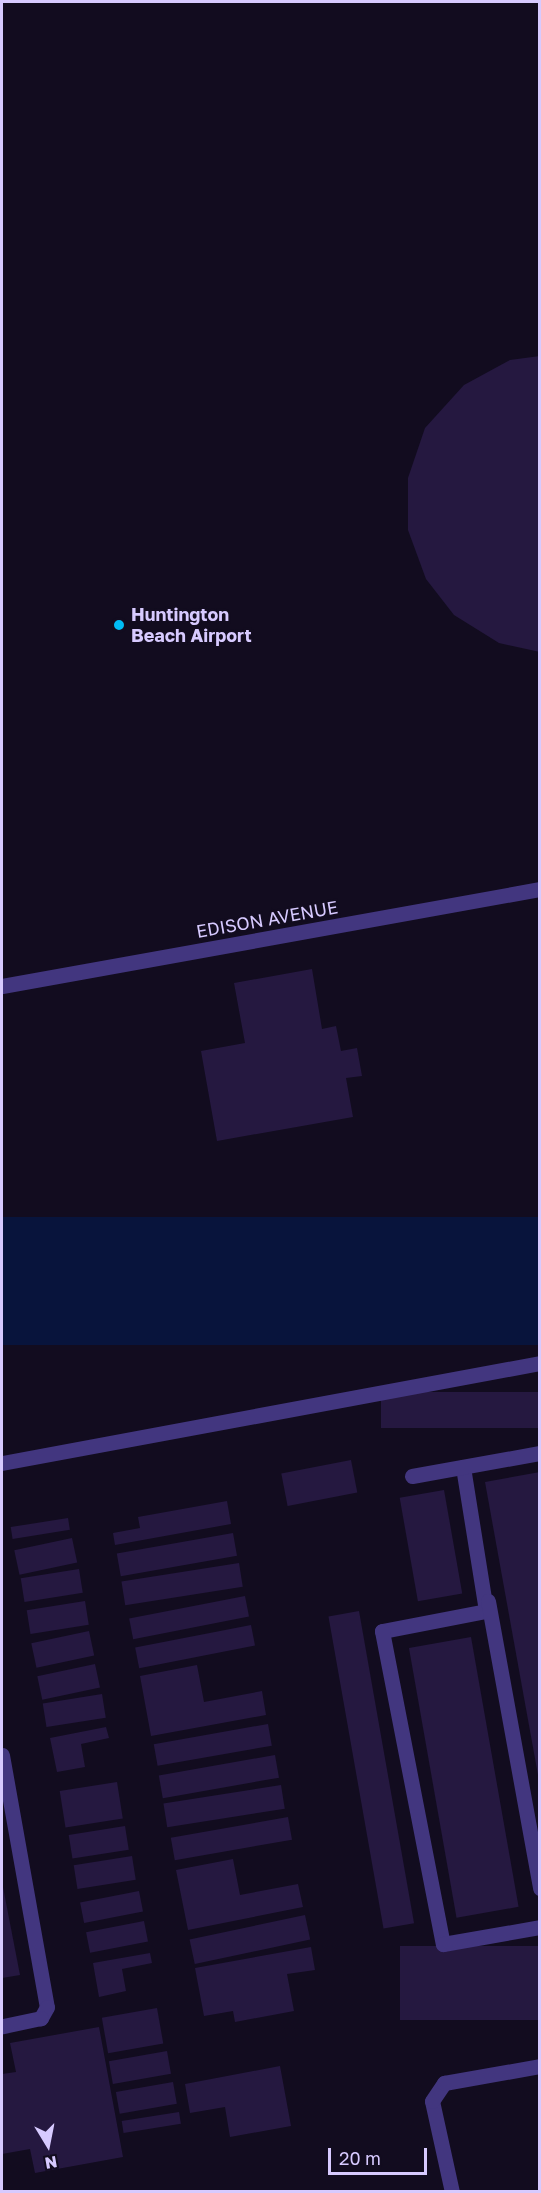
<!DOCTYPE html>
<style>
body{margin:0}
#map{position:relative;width:541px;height:2193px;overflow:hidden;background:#120c1f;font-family:"Golos Text",sans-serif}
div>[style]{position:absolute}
.water>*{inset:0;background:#08143c;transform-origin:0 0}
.building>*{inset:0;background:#251840;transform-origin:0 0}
.service>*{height:15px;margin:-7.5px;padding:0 7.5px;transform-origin:7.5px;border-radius:7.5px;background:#42367f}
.minor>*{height:15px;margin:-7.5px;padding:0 7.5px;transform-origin:7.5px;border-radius:7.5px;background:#42367f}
.dots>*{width:16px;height:16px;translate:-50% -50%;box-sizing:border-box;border:3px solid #120c1f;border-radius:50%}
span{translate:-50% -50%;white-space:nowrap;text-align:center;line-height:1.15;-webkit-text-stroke:4.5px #120c1f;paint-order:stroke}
.poi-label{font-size:18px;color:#d7caff;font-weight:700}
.left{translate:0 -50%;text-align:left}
.street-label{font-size:18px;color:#d7caff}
.frame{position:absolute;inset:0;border:3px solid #d7caff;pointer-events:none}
.north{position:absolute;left:18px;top:2115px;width:60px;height:60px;-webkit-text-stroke:4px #120c1f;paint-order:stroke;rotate:170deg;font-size:16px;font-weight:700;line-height:24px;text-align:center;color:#d7caff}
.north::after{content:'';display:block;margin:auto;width:21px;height:27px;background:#d7caff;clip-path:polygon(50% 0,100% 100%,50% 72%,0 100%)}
.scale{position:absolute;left:328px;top:2148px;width:99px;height:27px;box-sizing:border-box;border:3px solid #d7caff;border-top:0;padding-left:8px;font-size:18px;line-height:21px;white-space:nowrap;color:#d7caff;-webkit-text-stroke:4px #120c1f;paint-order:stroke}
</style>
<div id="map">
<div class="water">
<i style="left:539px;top:1217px;width:128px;height:546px;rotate:90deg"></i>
</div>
<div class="building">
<i style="clip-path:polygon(540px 356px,540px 652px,499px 643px,454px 615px,426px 579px,408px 530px,408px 478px,425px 428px,464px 385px,510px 360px)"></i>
<i style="clip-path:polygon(312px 969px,322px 1029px,336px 1026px,341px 1051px,357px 1048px,362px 1076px,346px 1078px,353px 1117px,217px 1141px,201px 1051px,245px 1043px,234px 983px)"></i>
<i style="left:540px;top:1392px;width:36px;height:159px;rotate:90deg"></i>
<i style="left:351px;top:1460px;width:33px;height:71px;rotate:79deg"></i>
<i style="clip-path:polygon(540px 1472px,540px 1775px,538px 1775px,485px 1482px)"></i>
<i style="left:444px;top:1490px;width:105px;height:45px;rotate:80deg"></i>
<i style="clip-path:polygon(227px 1501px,231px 1524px,115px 1545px,113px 1533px,140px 1528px,138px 1517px)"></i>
<i style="left:68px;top:1518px;width:12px;height:58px;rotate:81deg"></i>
<i style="left:233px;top:1533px;width:23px;height:118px;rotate:80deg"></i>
<i style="left:72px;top:1538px;width:25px;height:59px;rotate:78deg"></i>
<i style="left:239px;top:1563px;width:24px;height:119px;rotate:81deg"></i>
<i style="left:79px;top:1569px;width:24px;height:59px;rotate:81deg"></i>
<i style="left:245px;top:1596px;width:21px;height:118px;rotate:79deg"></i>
<i style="left:85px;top:1601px;width:24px;height:59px;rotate:81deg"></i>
<i style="left:359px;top:1611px;width:317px;height:31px;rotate:80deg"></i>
<i style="left:251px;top:1625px;width:21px;height:118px;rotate:79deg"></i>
<i style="left:89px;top:1631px;width:25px;height:59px;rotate:78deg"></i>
<i style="left:471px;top:1637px;width:274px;height:63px;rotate:80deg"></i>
<i style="left:95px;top:1664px;width:24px;height:59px;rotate:78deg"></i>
<i style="clip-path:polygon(197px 1665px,204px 1702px,262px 1691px,266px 1715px,151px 1736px,140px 1676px)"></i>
<i style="left:102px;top:1694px;width:24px;height:60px;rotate:81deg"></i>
<i style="left:268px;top:1724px;width:22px;height:116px;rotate:80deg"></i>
<i style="clip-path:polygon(106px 1727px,109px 1738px,81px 1744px,85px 1767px,57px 1772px,50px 1738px)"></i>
<i style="left:275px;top:1755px;width:23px;height:118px;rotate:80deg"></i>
<i style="left:117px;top:1782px;width:37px;height:58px;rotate:81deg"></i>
<i style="left:281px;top:1785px;width:24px;height:119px;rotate:81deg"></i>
<i style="left:288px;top:1817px;width:23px;height:119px;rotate:80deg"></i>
<i style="left:125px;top:1826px;width:24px;height:57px;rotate:81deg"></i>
<i style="left:132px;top:1856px;width:24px;height:59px;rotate:81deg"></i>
<i style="clip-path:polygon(233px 1859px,240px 1895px,298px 1884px,303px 1907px,188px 1930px,176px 1870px)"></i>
<i style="clip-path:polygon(2px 1882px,20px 1975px,2px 1978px)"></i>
<i style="left:139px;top:1891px;width:21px;height:60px;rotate:79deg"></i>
<i style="left:305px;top:1915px;width:25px;height:118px;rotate:78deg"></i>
<i style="left:144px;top:1921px;width:21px;height:59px;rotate:79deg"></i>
<i style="left:540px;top:1946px;width:74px;height:140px;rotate:90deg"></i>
<i style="clip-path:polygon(311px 1947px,315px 1970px,287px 1974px,294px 2011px,235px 2022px,233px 2011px,204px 2016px,195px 1968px)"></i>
<i style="clip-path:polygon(150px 1953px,152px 1963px,122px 1969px,126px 1991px,99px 1997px,93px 1963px)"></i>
<i style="left:157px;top:2008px;width:36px;height:56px;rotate:80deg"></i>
<i style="clip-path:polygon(99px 2027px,123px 2157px,35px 2173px,30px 2149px,2px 2154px,2px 2074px,16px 2072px,10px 2043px)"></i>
<i style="left:167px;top:2051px;width:23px;height:59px;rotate:80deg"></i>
<i style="clip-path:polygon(280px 2066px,291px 2126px,230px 2137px,225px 2107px,190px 2113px,185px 2084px)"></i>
<i style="left:173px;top:2082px;width:22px;height:58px;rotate:80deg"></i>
<i style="left:179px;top:2112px;width:12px;height:58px;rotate:81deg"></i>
</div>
<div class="service">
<i style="left:2px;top:1463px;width:547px;rotate:-10.53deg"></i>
<i style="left:463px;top:1467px;width:146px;rotate:80.9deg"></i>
<i style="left:486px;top:1611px;width:106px;rotate:169.1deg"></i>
<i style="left:382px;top:1631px;width:319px;rotate:79deg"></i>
<i style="left:443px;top:1944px;width:98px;rotate:-9.9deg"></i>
<i style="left:412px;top:1476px;width:130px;rotate:-10.2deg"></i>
<i style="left:488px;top:1601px;width:292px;rotate:79.7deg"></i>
<i style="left:2px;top:1755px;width:256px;rotate:79.9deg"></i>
<i style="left:47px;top:2007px;width:13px;rotate:119deg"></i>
<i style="left:41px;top:2018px;width:40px;rotate:168deg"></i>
<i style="left:452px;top:2192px;width:93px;rotate:-102.4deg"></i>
<i style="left:432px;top:2101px;width:22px;rotate:-56deg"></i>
<i style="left:444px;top:2083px;width:97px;rotate:-10deg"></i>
</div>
<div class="minor">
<i style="left:2px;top:986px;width:547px;rotate:-10.22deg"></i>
</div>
<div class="dots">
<i style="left:119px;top:625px;background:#00bcf5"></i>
</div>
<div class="poi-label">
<span class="left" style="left:131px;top:625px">Huntington<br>Beach Airport</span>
</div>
<div class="street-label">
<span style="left:267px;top:919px;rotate:-10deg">EDISON AVENUE</span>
</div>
<div class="frame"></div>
<div class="north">N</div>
<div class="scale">20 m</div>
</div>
